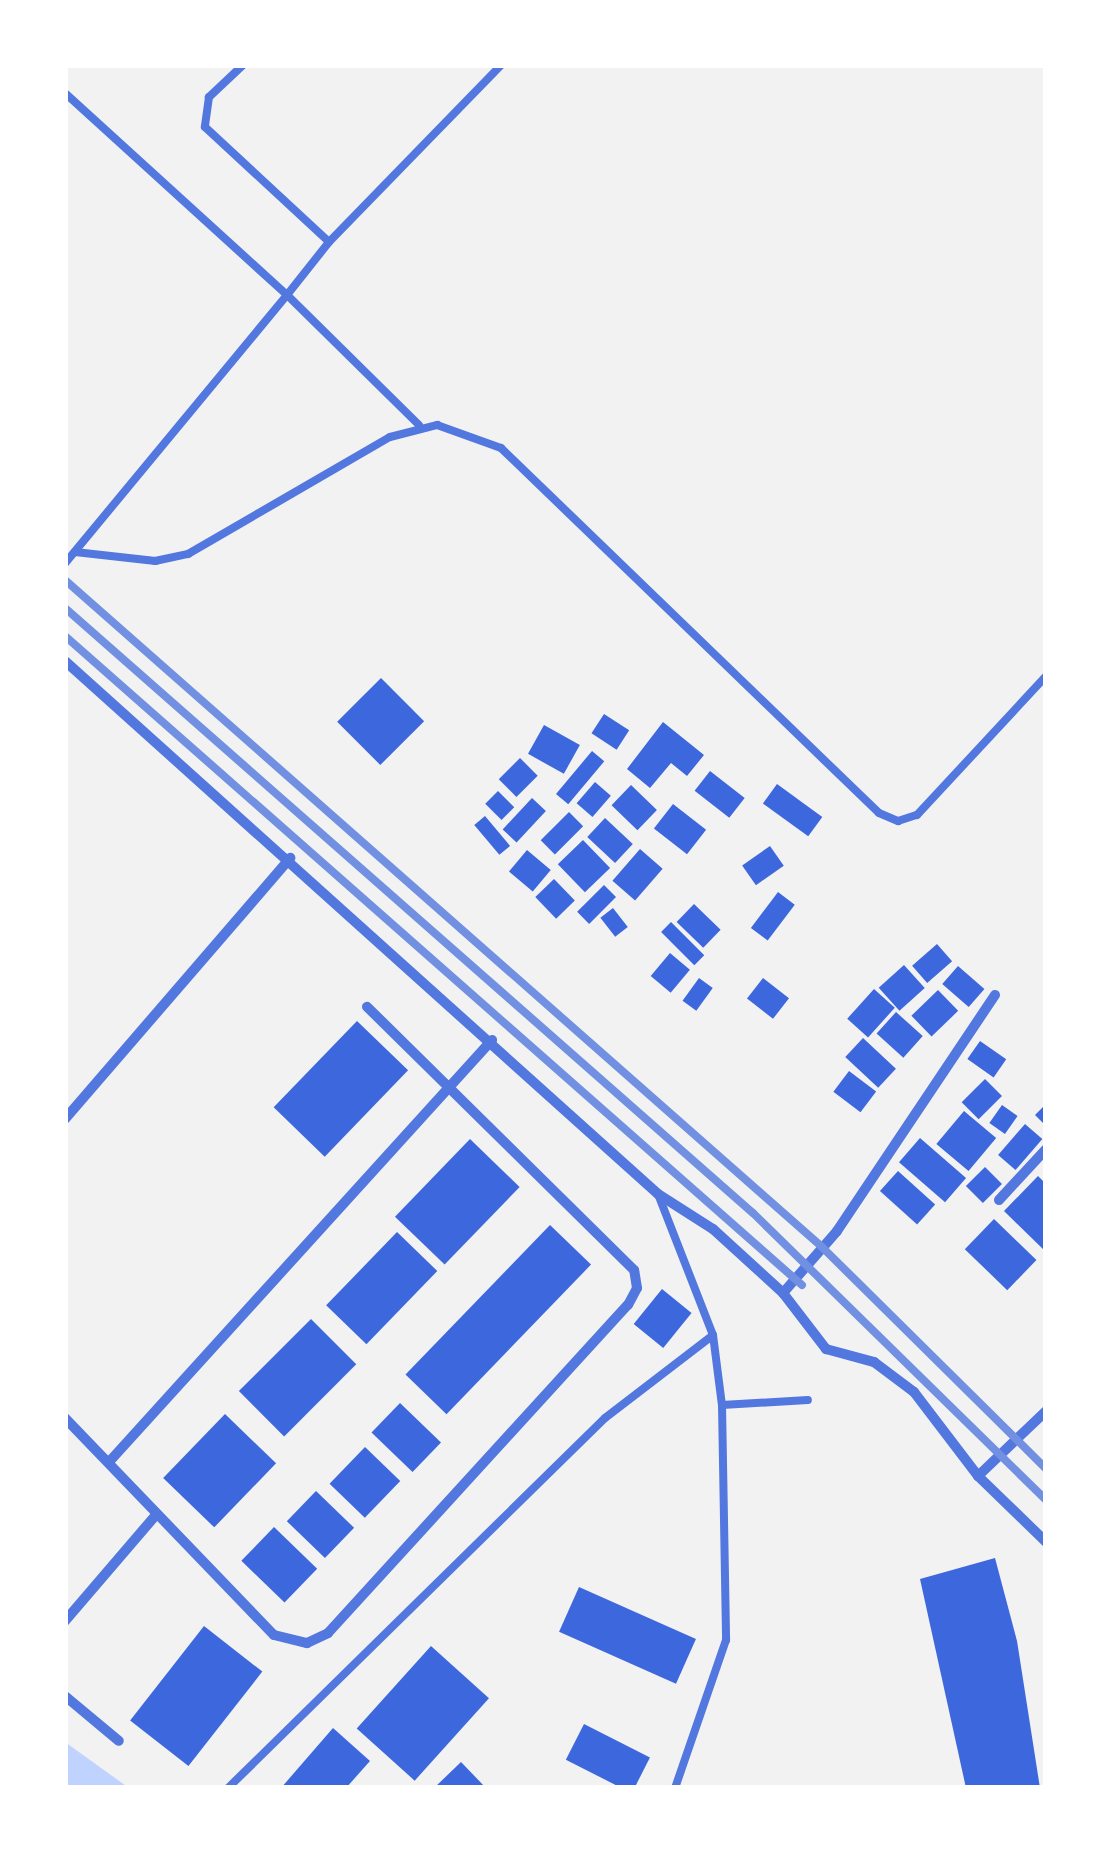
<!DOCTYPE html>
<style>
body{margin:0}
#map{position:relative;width:1111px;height:1853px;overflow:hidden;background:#f2f2f2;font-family:"Asap Condensed",sans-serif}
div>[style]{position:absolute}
.water>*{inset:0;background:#bfd3fe}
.building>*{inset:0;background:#3d67dc;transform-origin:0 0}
.service>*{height:8px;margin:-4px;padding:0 4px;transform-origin:4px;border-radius:4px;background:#5277de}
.minor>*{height:10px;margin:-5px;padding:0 5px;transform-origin:5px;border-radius:5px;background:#5277de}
.rail>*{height:8px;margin:-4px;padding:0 4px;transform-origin:4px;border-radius:4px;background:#7290e2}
span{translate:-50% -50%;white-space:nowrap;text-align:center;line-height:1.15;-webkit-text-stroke:8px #fff;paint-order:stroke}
.frame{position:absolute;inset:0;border:68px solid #fff;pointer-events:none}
</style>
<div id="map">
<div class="water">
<i style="clip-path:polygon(65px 1742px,129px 1788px,65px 1788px)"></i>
</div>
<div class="building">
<i style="left:381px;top:678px;width:61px;height:62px;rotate:45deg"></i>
<i style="left:604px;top:714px;width:30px;height:23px;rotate:33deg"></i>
<i style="clip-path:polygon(663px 722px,704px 755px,687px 776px,671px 763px,650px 788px,627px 769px)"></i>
<i style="left:544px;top:725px;width:41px;height:33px;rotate:29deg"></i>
<i style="left:592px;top:751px;width:16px;height:56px;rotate:40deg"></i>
<i style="left:520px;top:758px;width:25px;height:30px;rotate:45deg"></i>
<i style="left:710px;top:771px;width:44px;height:25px;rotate:38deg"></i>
<i style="left:595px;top:782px;width:21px;height:28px;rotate:41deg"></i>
<i style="left:777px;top:784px;width:56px;height:24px;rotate:36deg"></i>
<i style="left:631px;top:785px;width:36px;height:28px;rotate:44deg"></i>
<i style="left:498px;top:791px;width:23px;height:18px;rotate:45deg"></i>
<i style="left:532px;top:798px;width:19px;height:43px;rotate:43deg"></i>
<i style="left:673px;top:804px;width:42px;height:31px;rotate:38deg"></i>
<i style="left:569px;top:812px;width:20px;height:40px;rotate:45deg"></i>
<i style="left:485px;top:816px;width:39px;height:14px;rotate:50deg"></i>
<i style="left:605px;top:818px;width:38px;height:26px;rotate:43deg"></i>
<i style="left:583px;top:840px;width:39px;height:35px;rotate:46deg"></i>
<i style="left:770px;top:846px;width:24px;height:34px;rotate:55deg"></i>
<i style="left:640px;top:849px;width:30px;height:42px;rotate:41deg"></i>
<i style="left:527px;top:850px;width:31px;height:28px;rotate:40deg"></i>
<i style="left:554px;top:879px;width:30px;height:26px;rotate:46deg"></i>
<i style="left:604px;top:885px;width:17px;height:38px;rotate:45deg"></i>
<i style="left:778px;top:892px;width:21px;height:45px;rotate:37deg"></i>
<i style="left:694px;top:904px;width:37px;height:25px;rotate:44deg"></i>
<i style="left:613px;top:908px;width:24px;height:16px;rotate:52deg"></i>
<i style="left:671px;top:922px;width:47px;height:14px;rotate:45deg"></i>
<i style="left:937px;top:944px;width:23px;height:33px;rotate:49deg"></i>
<i style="left:670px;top:953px;width:26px;height:30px;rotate:40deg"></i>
<i style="left:904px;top:965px;width:31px;height:34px;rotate:48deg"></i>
<i style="left:958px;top:966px;width:35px;height:24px;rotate:41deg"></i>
<i style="left:699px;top:978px;width:17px;height:28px;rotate:36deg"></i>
<i style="left:763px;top:978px;width:33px;height:26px;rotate:38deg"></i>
<i style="left:874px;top:989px;width:28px;height:40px;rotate:42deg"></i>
<i style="left:938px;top:990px;width:29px;height:37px;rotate:46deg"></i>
<i style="left:896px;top:1012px;width:36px;height:29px;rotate:42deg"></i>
<i style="left:357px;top:1021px;width:71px;height:120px;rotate:44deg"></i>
<i style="left:863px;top:1038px;width:45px;height:26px;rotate:43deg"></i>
<i style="left:980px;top:1041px;width:32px;height:22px;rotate:35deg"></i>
<i style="left:849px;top:1071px;width:34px;height:26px;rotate:37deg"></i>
<i style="left:985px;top:1079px;width:24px;height:33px;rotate:45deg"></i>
<i style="clip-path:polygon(1046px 1104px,1046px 1126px,1035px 1115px)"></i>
<i style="left:1002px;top:1105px;width:19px;height:22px;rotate:35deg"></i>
<i style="left:964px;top:1111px;width:42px;height:43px;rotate:40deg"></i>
<i style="left:1025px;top:1124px;width:23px;height:41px;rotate:41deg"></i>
<i style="left:920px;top:1138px;width:61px;height:32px;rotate:41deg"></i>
<i style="left:470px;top:1139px;width:69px;height:108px;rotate:44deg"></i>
<i style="left:985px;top:1167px;width:24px;height:27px;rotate:45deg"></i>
<i style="left:898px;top:1171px;width:50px;height:27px;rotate:42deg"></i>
<i style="clip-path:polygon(1038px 1176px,1046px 1184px,1046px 1252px,1004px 1211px)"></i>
<i style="left:994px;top:1219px;width:59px;height:42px;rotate:44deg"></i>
<i style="left:550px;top:1225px;width:57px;height:208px;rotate:44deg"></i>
<i style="left:397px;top:1232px;width:56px;height:102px;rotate:44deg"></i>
<i style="left:662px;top:1289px;width:38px;height:45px;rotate:39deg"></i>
<i style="left:311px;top:1319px;width:64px;height:102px;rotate:45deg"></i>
<i style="left:400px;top:1403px;width:57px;height:41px;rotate:44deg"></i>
<i style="left:225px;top:1414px;width:71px;height:89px;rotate:44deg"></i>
<i style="left:365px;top:1447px;width:49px;height:51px;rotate:44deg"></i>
<i style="left:316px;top:1491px;width:53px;height:42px;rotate:44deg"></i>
<i style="left:274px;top:1527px;width:60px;height:47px;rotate:44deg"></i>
<i style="clip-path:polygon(995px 1558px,1017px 1641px,1040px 1788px,966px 1788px,920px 1579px)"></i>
<i style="left:579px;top:1587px;width:128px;height:49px;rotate:24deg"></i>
<i style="left:204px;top:1626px;width:74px;height:120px;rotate:38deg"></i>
<i style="left:431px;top:1646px;width:78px;height:111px;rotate:42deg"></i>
<i style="left:584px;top:1724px;width:74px;height:40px;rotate:27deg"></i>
<i style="clip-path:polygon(333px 1728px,370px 1761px,346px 1788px,281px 1788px)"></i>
<i style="clip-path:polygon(461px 1762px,486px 1788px,434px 1788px)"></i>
</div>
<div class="service">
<i style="left:243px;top:65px;width:47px;rotate:136.7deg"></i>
<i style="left:209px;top:97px;width:30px;rotate:98deg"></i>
<i style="left:205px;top:127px;width:169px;rotate:42.8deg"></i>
<i style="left:65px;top:93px;width:300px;rotate:42.3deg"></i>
<i style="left:287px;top:295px;width:348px;rotate:129.6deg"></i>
<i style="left:419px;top:425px;width:185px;rotate:-135.4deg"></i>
<i style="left:287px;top:295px;width:68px;rotate:-51.6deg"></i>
<i style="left:329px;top:242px;width:247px;rotate:-45.8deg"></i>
<i style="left:75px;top:552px;width:81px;rotate:6.4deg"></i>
<i style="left:155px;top:561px;width:34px;rotate:-12deg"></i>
<i style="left:188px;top:554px;width:233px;rotate:-30.1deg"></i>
<i style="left:390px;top:437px;width:49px;rotate:-14.3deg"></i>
<i style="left:437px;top:425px;width:68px;rotate:19.8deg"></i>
<i style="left:501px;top:448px;width:525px;rotate:44deg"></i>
<i style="left:879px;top:813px;width:21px;rotate:23deg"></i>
<i style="left:898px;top:821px;width:20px;rotate:-18deg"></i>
<i style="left:917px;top:815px;width:190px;rotate:-47.1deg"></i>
<i style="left:658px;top:1194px;width:151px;rotate:68.7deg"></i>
<i style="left:713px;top:1335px;width:71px;rotate:82.7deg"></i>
<i style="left:722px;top:1405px;width:235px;rotate:89deg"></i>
<i style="left:726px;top:1640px;width:157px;rotate:109deg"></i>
<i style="left:722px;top:1405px;width:86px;rotate:-3.3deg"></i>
<i style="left:228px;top:1788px;width:528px;rotate:-44.46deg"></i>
<i style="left:605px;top:1418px;width:136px;rotate:-37.5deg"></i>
</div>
<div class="minor">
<i style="left:65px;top:661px;width:797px;rotate:41.95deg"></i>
<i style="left:658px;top:1194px;width:65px;rotate:32.5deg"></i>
<i style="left:713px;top:1229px;width:95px;rotate:42.4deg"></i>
<i style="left:783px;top:1293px;width:71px;rotate:52.5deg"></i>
<i style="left:826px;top:1349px;width:50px;rotate:15.2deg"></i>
<i style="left:874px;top:1362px;width:50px;rotate:36.9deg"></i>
<i style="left:914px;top:1392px;width:106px;rotate:52.7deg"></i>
<i style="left:978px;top:1476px;width:95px;rotate:44.1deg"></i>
<i style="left:65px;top:1119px;width:345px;rotate:-49.2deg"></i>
<i style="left:999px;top:1200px;width:69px;rotate:-47.3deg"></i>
<i style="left:783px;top:1293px;width:82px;rotate:-48.9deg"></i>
<i style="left:837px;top:1231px;width:284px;rotate:-56.2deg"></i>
<i style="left:65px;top:1418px;width:301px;rotate:46.1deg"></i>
<i style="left:274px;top:1635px;width:34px;rotate:14deg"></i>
<i style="left:307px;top:1643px;width:23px;rotate:-25deg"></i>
<i style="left:328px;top:1633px;width:445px;rotate:-47.6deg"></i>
<i style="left:628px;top:1305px;width:19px;rotate:-62deg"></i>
<i style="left:637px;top:1288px;width:18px;rotate:-99deg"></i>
<i style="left:634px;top:1270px;width:375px;rotate:-135.4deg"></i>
<i style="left:109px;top:1462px;width:570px;rotate:-47.77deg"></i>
<i style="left:978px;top:1476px;width:94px;rotate:-43.7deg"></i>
<i style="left:65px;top:1621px;width:138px;rotate:-49.4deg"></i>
<i style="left:65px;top:1696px;width:70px;rotate:39.8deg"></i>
</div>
<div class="rail">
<i style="left:65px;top:580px;width:1009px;rotate:41.38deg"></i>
<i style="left:822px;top:1247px;width:315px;rotate:44.7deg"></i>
<i style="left:65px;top:608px;width:916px;rotate:41.33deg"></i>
<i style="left:753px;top:1213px;width:410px;rotate:44.4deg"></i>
<i style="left:65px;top:636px;width:982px;rotate:41.37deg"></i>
</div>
<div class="frame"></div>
</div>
